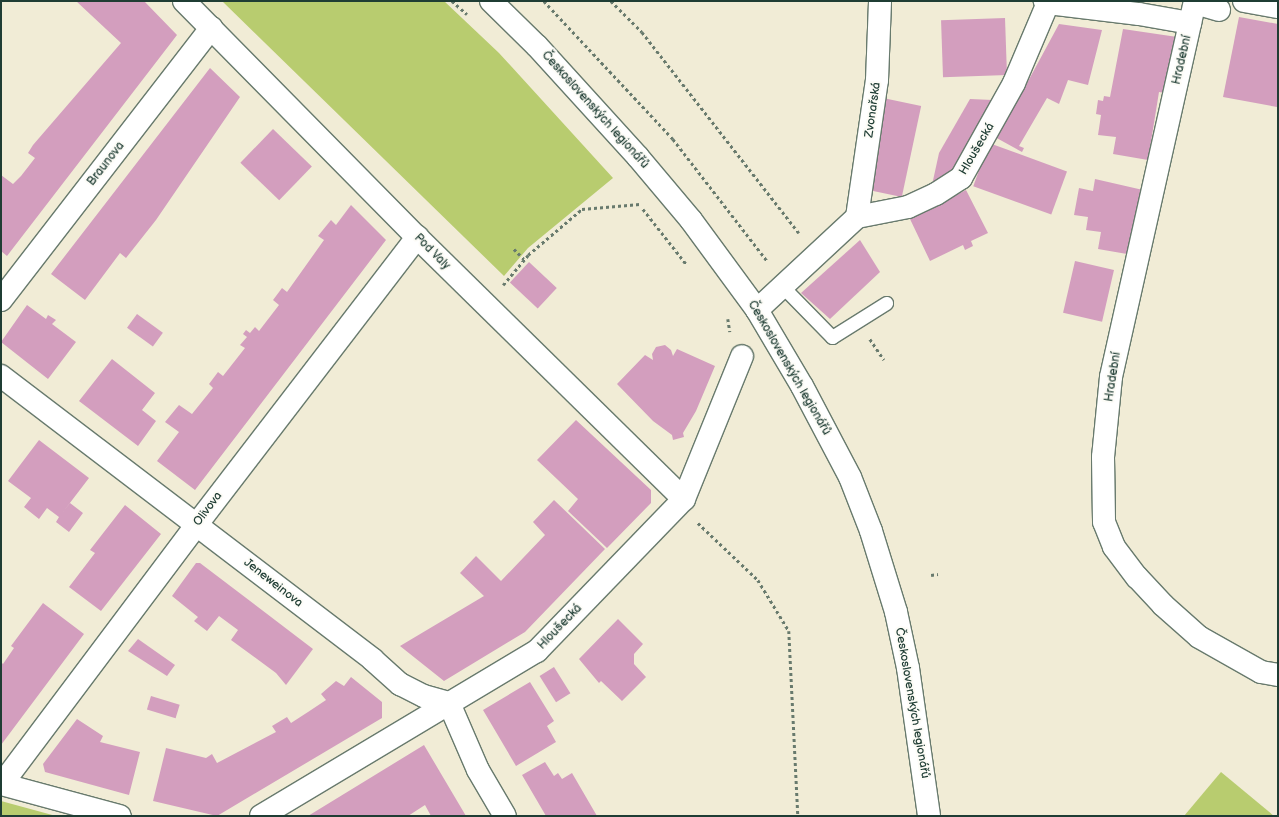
<!DOCTYPE html>
<meta charset="utf-8">
<style>
body{margin:0}
#map{position:relative;width:1279px;height:817px;overflow:hidden;background:#f1ecd6;font-family:"Balsamiq Sans",sans-serif}
div>[style]{position:absolute}
.green>*{inset:0;background:#b8cc6f}
.building>*{inset:0;background:#d39ebe;transform-origin:0 0}
.path>*{height:2.5px;margin-top:-1.25px;transform-origin:0;background:repeating-linear-gradient(90deg,#687a6d 0 3px,transparent 0 6px)}
.roads{filter:drop-shadow(1px 0 #687a6d) drop-shadow(-1px 0 #687a6d) drop-shadow(0 1px #687a6d) drop-shadow(0 -1px #687a6d)}
.lane>*{height:13px;margin:-6.5px;padding:0 6.5px;transform-origin:6.5px;border-radius:6.5px;background:#fff}
.street>*{height:22px;margin:-11px;padding:0 11px;transform-origin:11px;border-radius:11px;background:#fff}
.primary>*{height:22px;margin:-11px;padding:0 11px;transform-origin:11px;border-radius:11px;background:#fff}
span{translate:-50% -50%;white-space:nowrap;text-align:center;line-height:1.15;-webkit-text-stroke:4px #fdfcf7;paint-order:stroke}
.street-label{font-size:12px;color:#1f3d34}
.frame{position:absolute;inset:0;border:2px solid #1f3d34;pointer-events:none}
</style>
<div id="map">
<div class="green">
<i style="clip-path:polygon(222px 1px,444px 1px,499px 53px,613px 178px,528px 248px,504px 276px)"></i>
<i style="clip-path:polygon(1221px 772px,1274px 816px,1184px 816px)"></i>
<i style="clip-path:polygon(1px 801px,56px 816px,1px 816px)"></i>
</div>
<div class="building">
<i style="clip-path:polygon(76px 1px,144px 1px,177px 35px,7px 256px,1px 251px,1px 175px,13px 184px,21px 176px,35px 158px,28px 153px,33px 145px,121px 43px)"></i>
<i style="clip-path:polygon(1239px 17px,1278px 24px,1277px 107px,1223px 97px)"></i>
<i style="left:1005px;top:18px;width:57px;height:64px;rotate:88deg"></i>
<i style="clip-path:polygon(1059px 24px,1102px 30px,1088px 85px,1068px 80px,1059px 104px,1047px 98px,1019px 146px,1024px 148px,1022px 152px,993px 136px,1026px 85px)"></i>
<i style="clip-path:polygon(1123px 29px,1184px 38px,1170px 94px,1159px 92px,1148px 160px,1113px 154px,1116px 137px,1098px 135px,1101px 115px,1096px 114px,1098px 100px,1103px 101px,1104px 96px,1110px 97px)"></i>
<i style="clip-path:polygon(210px 68px,240px 97px,156px 220px,126px 258px,120px 253px,85px 300px,51px 274px)"></i>
<i style="left:883px;top:98px;width:39px;height:93px;rotate:12deg"></i>
<i style="clip-path:polygon(970px 99px,993px 100px,952px 172px,932px 185px,939px 153px)"></i>
<i style="left:273px;top:129px;width:54px;height:47px;rotate:44deg"></i>
<i style="left:989px;top:143px;width:83px;height:46px;rotate:20deg"></i>
<i style="clip-path:polygon(1095px 179px,1143px 190px,1134px 238px,1130px 238px,1127px 254px,1098px 249px,1101px 232px,1086px 230px,1088px 217px,1074px 215px,1079px 188px,1093px 191px)"></i>
<i style="clip-path:polygon(966px 190px,988px 233px,971px 241px,973px 246px,965px 250px,963px 245px,930px 261px,910px 219px)"></i>
<i style="clip-path:polygon(351px 205px,386px 240px,195px 490px,157px 461px,179px 432px,165px 422px,179px 405px,192px 414px,213px 388px,209px 384px,218px 372px,223px 376px,245px 348px,240px 345px,247px 337px,243px 334px,246px 330px,250px 333px,255px 327px,259px 331px,279px 305px,273px 300px,282px 288px,287px 292px,324px 240px,318px 236px,331px 220px,336px 225px)"></i>
<i style="clip-path:polygon(860px 240px,880px 272px,830px 319px,801px 293px)"></i>
<i style="left:1075px;top:261px;width:40px;height:53px;rotate:13deg"></i>
<i style="left:529px;top:262px;width:38px;height:28px;rotate:43deg"></i>
<i style="clip-path:polygon(27px 305px,46px 319px,48px 315px,56px 320px,52px 324px,76px 342px,48px 379px,1px 342px)"></i>
<i style="left:137px;top:314px;width:32px;height:17px;rotate:36deg"></i>
<i style="clip-path:polygon(665px 345px,671px 350px,673px 356px,677px 349px,715px 366px,696px 411px,683px 433px,684px 437px,673px 440px,672px 435px,653px 421px,617px 384px,645px 355px,653px 360px,652px 354px,656px 347px)"></i>
<i style="clip-path:polygon(112px 359px,155px 393px,142px 410px,156px 421px,138px 446px,79px 401px)"></i>
<i style="clip-path:polygon(576px 420px,651px 490px,651px 503px,607px 548px,568px 511px,578px 499px,537px 460px)"></i>
<i style="clip-path:polygon(39px 440px,89px 478px,63px 512px,70px 503px,83px 513px,69px 532px,56px 522px,59px 517px,47px 508px,39px 519px,24px 507px,31px 498px,8px 481px)"></i>
<i style="clip-path:polygon(554px 500px,605px 549px,525px 632px,444px 681px,400px 646px,484px 596px,460px 573px,476px 556px,501px 581px,545px 535px,533px 522px)"></i>
<i style="clip-path:polygon(125px 505px,161px 534px,101px 611px,69px 587px,95px 553px,90px 550px)"></i>
<i style="clip-path:polygon(196px 563px,200px 563px,313px 649px,286px 685px,276px 673px,231px 640px,238px 630px,219px 616px,207px 631px,194px 621px,198px 617px,172px 596px)"></i>
<i style="clip-path:polygon(43px 603px,84px 634px,1px 745px,1px 662px,3px 664px,14px 648px,11px 646px)"></i>
<i style="clip-path:polygon(618px 619px,643px 644px,634px 654px,634px 664px,646px 677px,622px 701px,601px 681px,599px 683px,579px 659px)"></i>
<i style="clip-path:polygon(138px 639px,175px 665px,167px 676px,128px 651px)"></i>
<i style="left:554px;top:667px;width:31px;height:17px;rotate:58deg"></i>
<i style="clip-path:polygon(351px 677px,382px 702px,382px 718px,217px 816px,153px 801px,166px 748px,206px 758px,212px 754px,217px 763px,276px 732px,272px 726px,287px 717px,291px 723px,308px 712px,326px 700px,321px 694px,336px 681px,344px 686px)"></i>
<i style="clip-path:polygon(530px 682px,554px 721px,547px 726px,556px 742px,516px 766px,483px 710px)"></i>
<i style="left:151px;top:696px;width:30px;height:14px;rotate:17deg"></i>
<i style="clip-path:polygon(77px 719px,103px 736px,100px 742px,140px 752px,129px 795px,45px 772px,43px 764px)"></i>
<i style="clip-path:polygon(424px 745px,466px 816px,431px 816px,425px 805px,408px 816px,308px 816px)"></i>
<i style="clip-path:polygon(545px 762px,554px 776px,558px 773px,562px 779px,572px 773px,597px 816px,546px 816px,522px 775px)"></i>
</div>
<div class="path">
<i style="left:452px;top:1px;width:20px;rotate:41deg"></i>
<i style="left:544px;top:1px;width:189px;rotate:46.9deg"></i>
<i style="left:673px;top:139px;width:155px;rotate:52.3deg"></i>
<i style="left:611px;top:1px;width:44px;rotate:45deg"></i>
<i style="left:642px;top:32px;width:255px;rotate:52deg"></i>
<i style="left:643px;top:209px;width:71px;rotate:51.8deg"></i>
<i style="left:514px;top:249px;width:14px;rotate:45deg"></i>
<i style="left:503px;top:285px;width:39px;rotate:-50deg"></i>
<i style="left:528px;top:255px;width:71px;rotate:-40.4deg"></i>
<i style="left:582px;top:209px;width:58px;rotate:-4.9deg"></i>
<i style="left:728px;top:319px;width:13px;rotate:81deg"></i>
<i style="left:870px;top:339px;width:25px;rotate:56deg"></i>
<i style="left:698px;top:523px;width:83px;rotate:43.5deg"></i>
<i style="left:758px;top:580px;width:60px;rotate:58.7deg"></i>
<i style="left:789px;top:631px;width:185px;rotate:87.2deg"></i>
<i style="left:931px;top:575px;width:7px;rotate:-8deg"></i>
</div>
<div class="roads">
<div class="lane">
<i style="left:783px;top:287px;width:70px;rotate:45.6deg"></i>
<i style="left:832px;top:337px;width:64px;rotate:-32.2deg"></i>
</div>
<div class="street">
<i style="left:184px;top:1px;width:332px;rotate:45.4deg"></i>
<i style="left:417px;top:237px;width:374px;rotate:44.5deg"></i>
<i style="left:1195px;top:1px;width:385px;rotate:102.6deg"></i>
<i style="left:1111px;top:377px;width:80px;rotate:95.7deg"></i>
<i style="left:1103px;top:457px;width:65px;rotate:89.1deg"></i>
<i style="left:1104px;top:522px;width:27px;rotate:68deg"></i>
<i style="left:1114px;top:547px;width:38px;rotate:53deg"></i>
<i style="left:1137px;top:577px;width:38px;rotate:47deg"></i>
<i style="left:1163px;top:605px;width:48px;rotate:41.6deg"></i>
<i style="left:1199px;top:637px;width:71px;rotate:29.4deg"></i>
<i style="left:1261px;top:672px;width:17px;rotate:10deg"></i>
<i style="left:1244px;top:1px;width:35px;rotate:10deg"></i>
<i style="left:1048px;top:3px;width:92px;rotate:6.9deg"></i>
<i style="left:1139px;top:14px;width:52px;rotate:10deg"></i>
<i style="left:1195px;top:3px;width:25px;rotate:16deg"></i>
<i style="left:857px;top:217px;width:138px;rotate:-81.7deg"></i>
<i style="left:877px;top:80px;width:79px;rotate:-87.8deg"></i>
<i style="left:1px;top:300px;width:344px;rotate:-52.3deg"></i>
<i style="left:757px;top:310px;width:137px;rotate:-42.9deg"></i>
<i style="left:857px;top:217px;width:52px;rotate:-11.1deg"></i>
<i style="left:908px;top:207px;width:31px;rotate:-25deg"></i>
<i style="left:936px;top:194px;width:30px;rotate:-33deg"></i>
<i style="left:961px;top:178px;width:109px;rotate:-60.8deg"></i>
<i style="left:1014px;top:83px;width:87px;rotate:-67deg"></i>
<i style="left:1048px;top:3px;width:4px;rotate:-146deg"></i>
<i style="left:1px;top:376px;width:467px;rotate:37.3deg"></i>
<i style="left:372px;top:659px;width:38px;rotate:42deg"></i>
<i style="left:400px;top:684px;width:27px;rotate:27deg"></i>
<i style="left:424px;top:696px;width:26px;rotate:16deg"></i>
<i style="left:449px;top:703px;width:73px;rotate:66.6deg"></i>
<i style="left:478px;top:770px;width:53px;rotate:59.6deg"></i>
<i style="left:1px;top:784px;width:123px;rotate:15.1deg"></i>
<i style="left:2px;top:784px;width:325px;rotate:-53.1deg"></i>
<i style="left:197px;top:524px;width:362px;rotate:-52.5deg"></i>
<i style="left:261px;top:816px;width:322px;rotate:-30.9deg"></i>
<i style="left:537px;top:651px;width:211px;rotate:-46deg"></i>
<i style="left:684px;top:499px;width:154px;rotate:-67.9deg"></i>
</div>
<div class="primary">
<i style="left:491px;top:1px;width:64px;rotate:44.4deg"></i>
<i style="left:537px;top:46px;width:150px;rotate:47.7deg"></i>
<i style="left:638px;top:157px;width:82px;rotate:49.9deg"></i>
<i style="left:691px;top:220px;width:112px;rotate:53.7deg"></i>
<i style="left:757px;top:310px;width:88px;rotate:59.4deg"></i>
<i style="left:802px;top:386px;width:103px;rotate:62.2deg"></i>
<i style="left:850px;top:477px;width:58px;rotate:68.7deg"></i>
<i style="left:871px;top:531px;width:85px;rotate:72.8deg"></i>
<i style="left:896px;top:612px;width:57px;rotate:77.9deg"></i>
<i style="left:908px;top:668px;width:149px;rotate:81.9deg"></i>
</div>
</div>
<div class="street-label">
<span style="left:1182px;top:60px;rotate:-77deg">Hradební</span>
<span style="left:595px;top:110px;rotate:48deg">Československých legionářů</span>
<span style="left:873px;top:110px;rotate:-82deg">Zvonařská</span>
<span style="left:977px;top:149px;rotate:-60deg">Hloušecká</span>
<span style="left:106px;top:164px;rotate:-52deg">Braunova</span>
<span style="left:432px;top:252px;rotate:45deg">Pod Valy</span>
<span style="left:789px;top:368px;rotate:60deg">Československých legionářů</span>
<span style="left:1113px;top:377px;rotate:-81deg">Hradební</span>
<span style="left:208px;top:509px;rotate:-53deg">Olivova</span>
<span style="left:273px;top:583px;rotate:38deg">Jeneweinova</span>
<span style="left:560px;top:627px;rotate:-46deg">Hloušecká</span>
<span style="left:912px;top:703px;rotate:80deg">Československých legionářů</span>
</div>
<div class="frame"></div>
</div>
